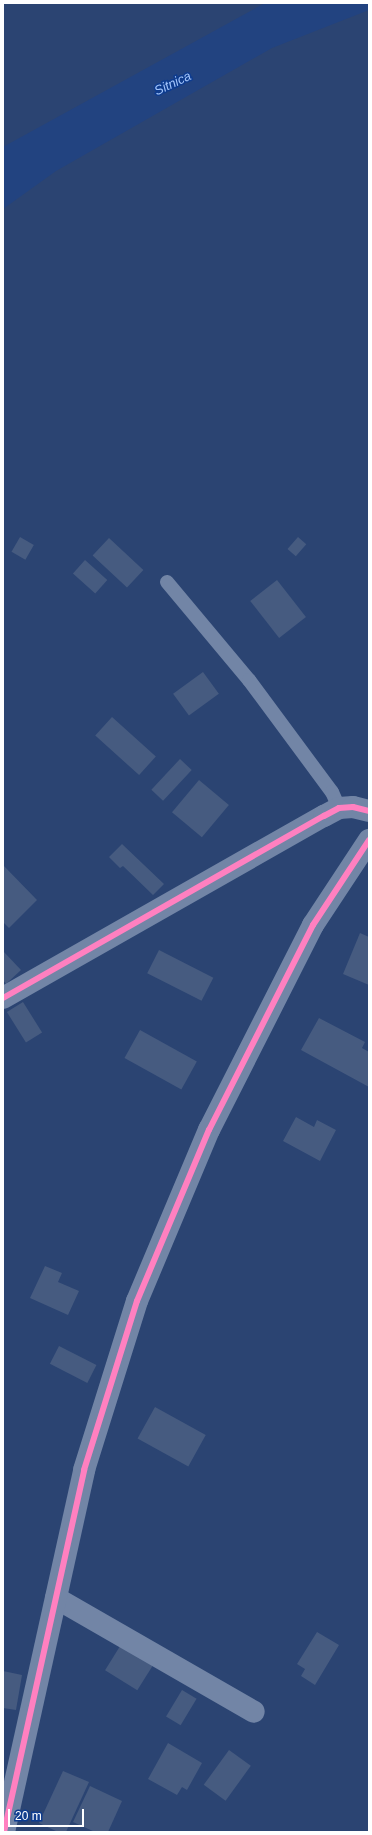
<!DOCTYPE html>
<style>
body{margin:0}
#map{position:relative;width:372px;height:1835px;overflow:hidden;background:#2b4472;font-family:Helvetica,sans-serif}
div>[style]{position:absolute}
.water>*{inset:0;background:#224380}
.building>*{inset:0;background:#465b80;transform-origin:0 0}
.lane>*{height:14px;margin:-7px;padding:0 7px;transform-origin:7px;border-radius:7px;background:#7285a6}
.street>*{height:22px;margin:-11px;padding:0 11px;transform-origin:11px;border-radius:11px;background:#7285a6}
.cycleway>*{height:6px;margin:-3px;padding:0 3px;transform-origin:3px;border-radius:3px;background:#ff80c0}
span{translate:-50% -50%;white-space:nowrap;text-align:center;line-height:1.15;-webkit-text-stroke:3px #0e3c8f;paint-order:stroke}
.water-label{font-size:13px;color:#a2c4fb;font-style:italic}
.frame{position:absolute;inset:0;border:4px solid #fff;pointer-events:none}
.scale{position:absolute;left:8px;top:1809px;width:76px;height:18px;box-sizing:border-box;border:2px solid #fff;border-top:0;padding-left:5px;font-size:12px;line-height:14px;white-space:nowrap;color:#fff;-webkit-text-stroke:3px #0e3c8f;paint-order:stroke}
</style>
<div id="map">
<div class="water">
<i style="clip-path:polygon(265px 3px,369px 3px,369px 10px,272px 48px,56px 171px,3px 209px,3px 147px)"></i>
</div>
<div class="building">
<i style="left:20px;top:537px;width:16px;height:17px;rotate:30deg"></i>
<i style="left:298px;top:537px;width:11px;height:16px;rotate:41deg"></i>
<i style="left:109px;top:538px;width:47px;height:24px;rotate:43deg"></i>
<i style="left:85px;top:560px;width:30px;height:18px;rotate:42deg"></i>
<i style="left:277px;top:580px;width:47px;height:34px;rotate:52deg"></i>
<i style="left:203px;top:672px;width:27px;height:37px;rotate:54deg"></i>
<i style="left:112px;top:717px;width:59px;height:25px;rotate:42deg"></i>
<i style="left:180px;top:759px;width:16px;height:42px;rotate:43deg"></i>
<i style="left:199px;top:780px;width:39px;height:42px;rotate:40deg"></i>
<i style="clip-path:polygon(122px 844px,164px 884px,153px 895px,123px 866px,120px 868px,109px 857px)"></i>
<i style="clip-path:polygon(3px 865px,37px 900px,9px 928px,3px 922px)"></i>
<i style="clip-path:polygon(360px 933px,369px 937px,369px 985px,343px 974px)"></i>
<i style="left:159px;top:950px;width:61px;height:26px;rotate:27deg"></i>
<i style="clip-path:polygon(3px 951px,21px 970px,6px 984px,3px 980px)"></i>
<i style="left:23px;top:1002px;width:36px;height:19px;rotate:58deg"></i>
<i style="clip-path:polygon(319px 1018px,365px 1042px,362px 1048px,369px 1052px,369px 1087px,301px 1050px)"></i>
<i style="left:140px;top:1030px;width:65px;height:32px;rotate:29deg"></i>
<i style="clip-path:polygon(296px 1117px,314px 1127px,317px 1120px,336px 1130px,320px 1161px,283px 1141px)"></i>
<i style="clip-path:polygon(45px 1266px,62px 1273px,58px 1282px,79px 1291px,68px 1315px,30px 1298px)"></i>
<i style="left:59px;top:1346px;width:42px;height:20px;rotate:27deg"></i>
<i style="left:155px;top:1407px;width:58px;height:36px;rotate:29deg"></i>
<i style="clip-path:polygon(317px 1632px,339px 1645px,315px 1685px,301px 1676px,305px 1669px,297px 1664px)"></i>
<i style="left:122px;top:1643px;width:38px;height:32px;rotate:32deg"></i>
<i style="clip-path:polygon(3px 1671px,22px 1675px,16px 1710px,3px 1708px)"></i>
<i style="left:182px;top:1690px;width:17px;height:31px;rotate:31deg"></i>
<i style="clip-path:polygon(168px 1743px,202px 1763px,187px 1790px,182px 1787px,177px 1795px,148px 1779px)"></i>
<i style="left:229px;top:1750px;width:27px;height:43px;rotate:36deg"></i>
<i style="clip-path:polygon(63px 1771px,89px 1782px,66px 1832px,58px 1832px,39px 1823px)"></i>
<i style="clip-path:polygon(90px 1786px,122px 1801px,108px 1832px,95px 1832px,73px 1822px)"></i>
</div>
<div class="lane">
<i style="left:167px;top:582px;width:128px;rotate:50.1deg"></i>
<i style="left:249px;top:680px;width:139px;rotate:53.5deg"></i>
<i style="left:332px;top:792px;width:17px;rotate:66deg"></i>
</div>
<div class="street">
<i style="left:3px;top:998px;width:369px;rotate:-29.6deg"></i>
<i style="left:324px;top:816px;width:17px;rotate:-28deg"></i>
<i style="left:339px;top:808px;width:14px;rotate:-4deg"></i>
<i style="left:353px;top:807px;width:16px;rotate:14deg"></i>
<i style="left:56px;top:1598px;width:228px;rotate:29.9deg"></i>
<i style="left:4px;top:1832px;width:371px;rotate:-77.5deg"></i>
<i style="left:84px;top:1470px;width:177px;rotate:-72.6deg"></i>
<i style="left:137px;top:1301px;width:186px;rotate:-67.2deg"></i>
<i style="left:209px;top:1130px;width:230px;rotate:-63.1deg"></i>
<i style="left:313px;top:925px;width:102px;rotate:-56.6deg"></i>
</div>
<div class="cycleway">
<i style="left:3px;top:998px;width:369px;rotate:-29.6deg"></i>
<i style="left:324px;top:816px;width:17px;rotate:-28deg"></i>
<i style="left:339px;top:808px;width:14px;rotate:-4deg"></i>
<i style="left:353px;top:807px;width:16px;rotate:14deg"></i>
<i style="left:4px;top:1832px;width:371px;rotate:-77.5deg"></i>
<i style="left:84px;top:1470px;width:177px;rotate:-72.6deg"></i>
<i style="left:137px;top:1301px;width:186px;rotate:-67.2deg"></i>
<i style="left:209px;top:1130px;width:230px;rotate:-63.1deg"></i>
<i style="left:313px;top:925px;width:102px;rotate:-56.6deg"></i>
</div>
<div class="water-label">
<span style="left:173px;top:84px;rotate:-25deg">Sitnica</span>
</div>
<div class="frame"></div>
<div class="scale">20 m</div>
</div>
